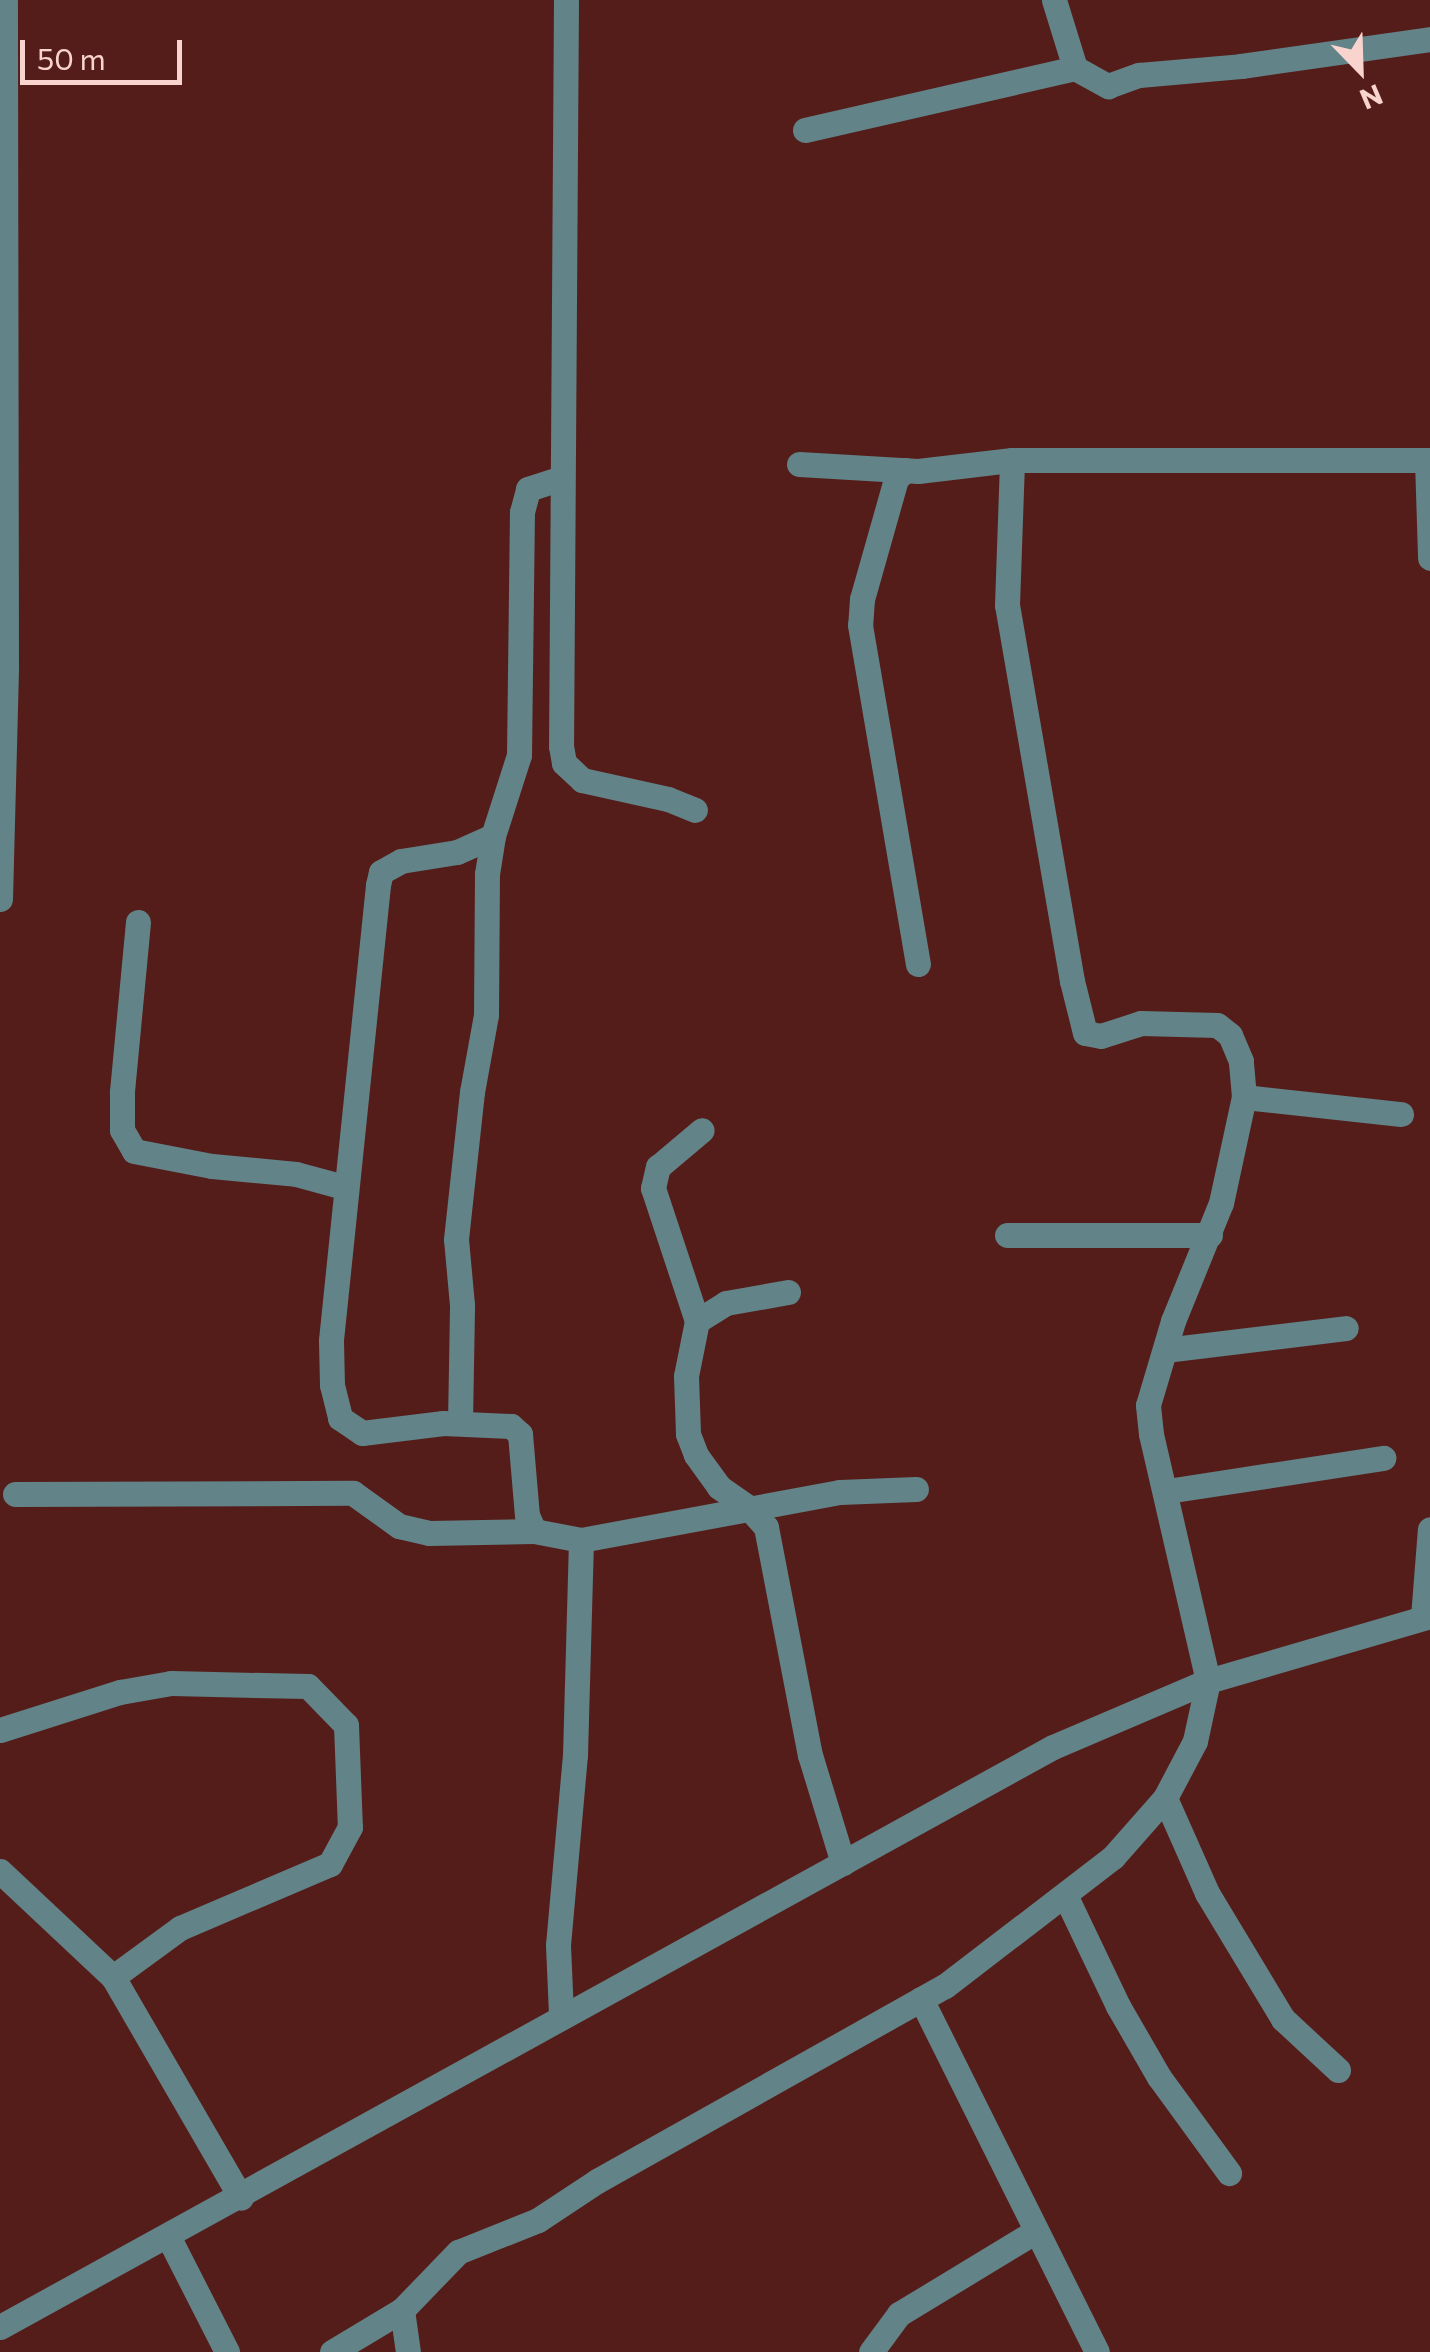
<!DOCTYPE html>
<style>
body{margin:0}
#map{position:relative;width:1430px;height:2352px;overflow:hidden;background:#551d1a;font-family:Commissioner,sans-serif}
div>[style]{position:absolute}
.minor>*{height:25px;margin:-12.5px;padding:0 12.5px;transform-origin:12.5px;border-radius:12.5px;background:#628387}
span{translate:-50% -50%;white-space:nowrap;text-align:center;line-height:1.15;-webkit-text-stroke:8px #551d1a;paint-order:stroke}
.north{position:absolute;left:1310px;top:20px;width:100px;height:100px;-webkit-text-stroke:8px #551d1a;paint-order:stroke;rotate:157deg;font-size:28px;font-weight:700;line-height:40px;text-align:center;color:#f9d4cf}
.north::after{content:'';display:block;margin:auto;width:35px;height:45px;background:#f9d4cf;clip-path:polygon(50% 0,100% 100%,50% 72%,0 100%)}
.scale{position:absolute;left:20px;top:40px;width:162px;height:45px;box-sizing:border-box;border:5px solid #f9d4cf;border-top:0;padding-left:12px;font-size:30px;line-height:35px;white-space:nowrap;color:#f9d4cf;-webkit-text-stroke:8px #551d1a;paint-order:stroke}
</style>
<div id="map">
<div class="minor">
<i style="left:566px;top:0;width:746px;rotate:90.38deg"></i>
<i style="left:561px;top:746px;width:17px;rotate:80deg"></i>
<i style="left:564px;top:763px;width:25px;rotate:43deg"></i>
<i style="left:582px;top:780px;width:88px;rotate:12.5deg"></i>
<i style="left:668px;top:799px;width:29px;rotate:22deg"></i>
<i style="left:1054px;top:0;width:71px;rotate:72.8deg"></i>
<i style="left:1075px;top:68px;width:38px;rotate:29deg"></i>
<i style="left:1108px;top:86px;width:33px;rotate:-20deg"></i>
<i style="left:1139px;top:75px;width:102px;rotate:-5deg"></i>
<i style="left:1241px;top:66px;width:191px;rotate:-8.1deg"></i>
<i style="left:805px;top:130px;width:277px;rotate:-12.9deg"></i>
<i style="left:1427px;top:460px;width:98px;rotate:88.2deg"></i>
<i style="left:799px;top:464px;width:119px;rotate:3.4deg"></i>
<i style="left:918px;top:471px;width:95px;rotate:-6.7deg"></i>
<i style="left:1012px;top:460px;width:418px"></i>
<i style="left:905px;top:470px;width:13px;rotate:135deg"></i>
<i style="left:896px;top:479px;width:125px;rotate:105.8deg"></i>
<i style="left:862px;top:599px;width:26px;rotate:94deg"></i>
<i style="left:860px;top:625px;width:344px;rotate:80.3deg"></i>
<i style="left:493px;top:836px;width:39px;rotate:156deg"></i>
<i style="left:457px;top:852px;width:57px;rotate:170.9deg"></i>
<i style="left:401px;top:861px;width:23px;rotate:151deg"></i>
<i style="left:381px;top:872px;width:13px;rotate:103deg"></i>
<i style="left:378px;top:885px;width:458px;rotate:95.9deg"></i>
<i style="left:331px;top:1341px;width:44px;rotate:88.7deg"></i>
<i style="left:332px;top:1385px;width:34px;rotate:76deg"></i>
<i style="left:340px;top:1418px;width:27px;rotate:34deg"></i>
<i style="left:362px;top:1433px;width:82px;rotate:-7deg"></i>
<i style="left:443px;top:1423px;width:68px;rotate:2.5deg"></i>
<i style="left:511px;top:1426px;width:12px;rotate:42deg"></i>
<i style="left:520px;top:1434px;width:81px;rotate:85.1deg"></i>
<i style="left:527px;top:1515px;width:17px;rotate:66deg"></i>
<i style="left:534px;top:1531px;width:48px;rotate:10.8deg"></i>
<i style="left:581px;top:1540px;width:263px;rotate:-10.5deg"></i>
<i style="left:840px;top:1492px;width:76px;rotate:-2.3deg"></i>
<i style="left:0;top:899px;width:232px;rotate:-88.5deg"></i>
<i style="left:6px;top:667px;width:667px;rotate:-90.09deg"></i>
<i style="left:138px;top:922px;width:171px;rotate:95.4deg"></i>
<i style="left:122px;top:1092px;width:38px;rotate:90deg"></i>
<i style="left:122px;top:1130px;width:24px;rotate:60deg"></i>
<i style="left:134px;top:1151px;width:79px;rotate:10.9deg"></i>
<i style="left:212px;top:1166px;width:84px;rotate:5.4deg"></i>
<i style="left:296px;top:1174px;width:50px;rotate:15.2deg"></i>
<i style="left:1244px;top:1097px;width:158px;rotate:6.2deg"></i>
<i style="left:1007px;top:1235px;width:203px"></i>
<i style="left:788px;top:1292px;width:63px;rotate:169.9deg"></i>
<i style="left:726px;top:1303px;width:34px;rotate:148deg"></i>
<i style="left:697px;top:1321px;width:56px;rotate:101.3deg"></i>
<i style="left:686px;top:1376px;width:58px;rotate:88deg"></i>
<i style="left:688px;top:1434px;width:22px;rotate:69deg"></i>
<i style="left:696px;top:1455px;width:39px;rotate:54deg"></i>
<i style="left:719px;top:1487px;width:35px;rotate:35deg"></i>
<i style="left:748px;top:1507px;width:27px;rotate:48deg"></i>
<i style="left:766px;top:1527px;width:232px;rotate:79.1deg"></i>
<i style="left:810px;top:1755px;width:113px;rotate:73deg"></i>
<i style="left:697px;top:1321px;width:140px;rotate:-108.3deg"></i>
<i style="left:653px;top:1188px;width:22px;rotate:-77deg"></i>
<i style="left:658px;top:1167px;width:57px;rotate:-40.1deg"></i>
<i style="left:1165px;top:1350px;width:182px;rotate:-6.9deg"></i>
<i style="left:460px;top:1423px;width:118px;rotate:-89deg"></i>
<i style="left:462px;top:1305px;width:66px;rotate:-95.2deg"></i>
<i style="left:456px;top:1239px;width:148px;rotate:-83.8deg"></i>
<i style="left:472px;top:1092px;width:78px;rotate:-79.7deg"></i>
<i style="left:486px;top:1015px;width:141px;rotate:-89.6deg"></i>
<i style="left:487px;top:874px;width:38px;rotate:-81deg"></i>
<i style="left:493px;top:836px;width:85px;rotate:-72.2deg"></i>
<i style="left:519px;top:755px;width:243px;rotate:-89.3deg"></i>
<i style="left:522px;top:512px;width:24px;rotate:-75deg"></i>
<i style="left:528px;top:489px;width:35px;rotate:-18deg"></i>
<i style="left:1167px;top:1491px;width:219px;rotate:-8.7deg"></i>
<i style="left:15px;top:1494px;width:338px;rotate:-0.2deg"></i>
<i style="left:353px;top:1493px;width:57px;rotate:35.7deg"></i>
<i style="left:399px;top:1526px;width:31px;rotate:13deg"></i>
<i style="left:429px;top:1533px;width:105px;rotate:-1.1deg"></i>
<i style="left:1423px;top:1617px;width:88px;rotate:-85.5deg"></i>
<i style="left:0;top:1730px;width:126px;rotate:-17.6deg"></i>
<i style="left:120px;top:1692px;width:52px;rotate:-10deg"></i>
<i style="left:171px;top:1683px;width:137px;rotate:1.3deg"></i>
<i style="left:308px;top:1686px;width:54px;rotate:45.7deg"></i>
<i style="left:346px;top:1725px;width:102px;rotate:87.8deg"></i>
<i style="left:350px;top:1827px;width:42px;rotate:118.4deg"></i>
<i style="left:330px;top:1864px;width:163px;rotate:156.9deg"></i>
<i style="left:180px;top:1928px;width:83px;rotate:143.8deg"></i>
<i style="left:1165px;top:1798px;width:104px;rotate:66.1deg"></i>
<i style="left:1207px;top:1893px;width:147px;rotate:58.9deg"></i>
<i style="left:1283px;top:2019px;width:75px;rotate:42.8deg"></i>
<i style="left:0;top:1871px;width:155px;rotate:43.2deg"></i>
<i style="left:113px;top:1977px;width:255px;rotate:59.9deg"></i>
<i style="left:1066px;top:1897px;width:121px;rotate:64.5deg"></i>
<i style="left:1118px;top:2006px;width:82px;rotate:60deg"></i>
<i style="left:1159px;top:2077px;width:119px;rotate:53.9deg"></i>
<i style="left:921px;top:1999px;width:394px;rotate:63.5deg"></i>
<i style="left:561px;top:2014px;width:69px;rotate:-92.5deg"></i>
<i style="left:558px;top:1945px;width:191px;rotate:-84.9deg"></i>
<i style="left:575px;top:1755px;width:215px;rotate:-88.4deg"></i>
<i style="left:169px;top:2238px;width:128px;rotate:63deg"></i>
<i style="left:402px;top:2310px;width:42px;rotate:81.9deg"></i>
<i style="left:0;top:2327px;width:1202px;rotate:-28.85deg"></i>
<i style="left:1053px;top:1747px;width:168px;rotate:-23.1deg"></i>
<i style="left:1208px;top:1681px;width:231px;rotate:-16.3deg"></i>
<i style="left:332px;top:2352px;width:82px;rotate:-31deg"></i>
<i style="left:402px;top:2310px;width:81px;rotate:-46deg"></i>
<i style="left:458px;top:2252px;width:86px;rotate:-21.8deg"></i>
<i style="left:538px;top:2220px;width:71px;rotate:-33.5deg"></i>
<i style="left:597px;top:2181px;width:399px;rotate:-29.3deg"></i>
<i style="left:945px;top:1986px;width:212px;rotate:-37.5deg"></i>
<i style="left:1113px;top:1857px;width:79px;rotate:-48.6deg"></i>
<i style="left:1165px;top:1798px;width:64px;rotate:-62.2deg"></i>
<i style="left:1195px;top:1741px;width:61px;rotate:-77.8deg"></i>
<i style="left:1208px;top:1681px;width:253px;rotate:-103deg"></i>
<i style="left:1151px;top:1434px;width:29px;rotate:-96deg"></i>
<i style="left:1148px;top:1405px;width:88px;rotate:-73.4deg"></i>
<i style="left:1173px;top:1321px;width:127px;rotate:-67.9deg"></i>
<i style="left:1221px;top:1203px;width:108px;rotate:-77.8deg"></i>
<i style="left:1244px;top:1097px;width:36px;rotate:-95deg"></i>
<i style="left:1241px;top:1061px;width:28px;rotate:-113deg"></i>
<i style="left:1230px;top:1035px;width:16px;rotate:-142deg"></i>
<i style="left:1217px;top:1025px;width:76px;rotate:-178.5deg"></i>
<i style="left:1141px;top:1023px;width:42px;rotate:162deg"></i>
<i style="left:1101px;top:1036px;width:16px;rotate:-169deg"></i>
<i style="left:1085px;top:1033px;width:54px;rotate:-104deg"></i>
<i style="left:1072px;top:981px;width:382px;rotate:-99.8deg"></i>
<i style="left:1007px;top:605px;width:145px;rotate:-88deg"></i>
<i style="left:871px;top:2352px;width:47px;rotate:-53.6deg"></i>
<i style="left:899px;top:2314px;width:160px;rotate:-31.2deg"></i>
</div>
<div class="north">N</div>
<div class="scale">50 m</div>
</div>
